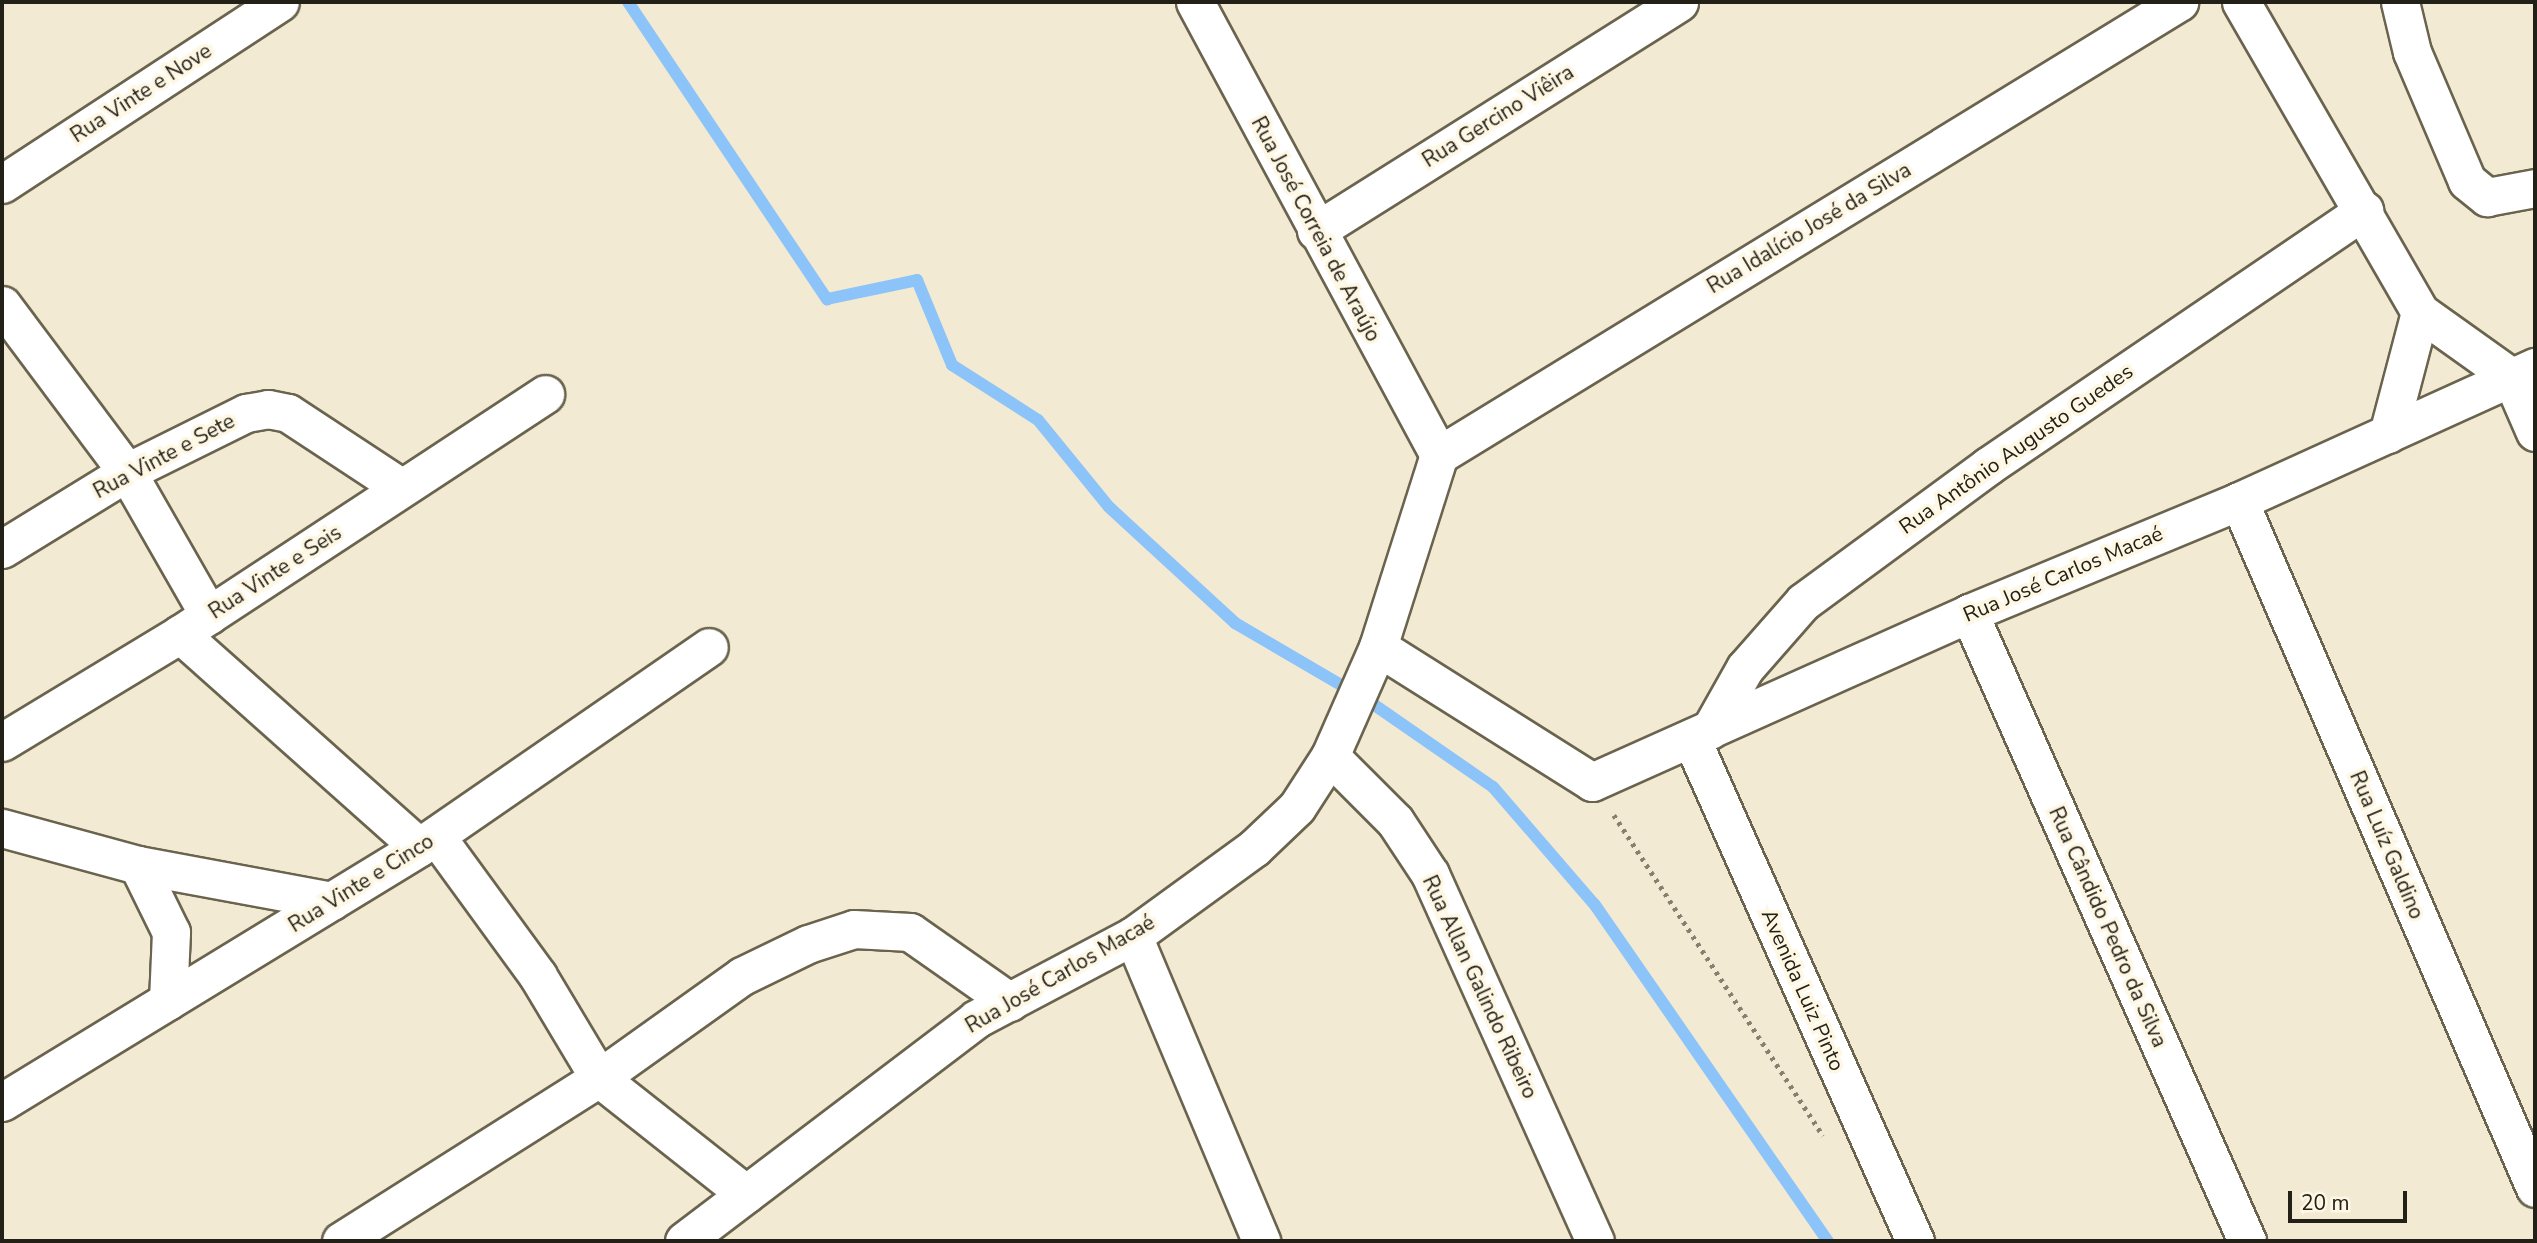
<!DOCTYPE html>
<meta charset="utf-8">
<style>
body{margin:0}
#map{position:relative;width:2537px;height:1243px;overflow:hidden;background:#f2ead2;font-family:"Nunito Sans",sans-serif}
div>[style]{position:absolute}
.stream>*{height:12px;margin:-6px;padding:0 6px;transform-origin:6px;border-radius:6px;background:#8cc3f9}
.path>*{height:4.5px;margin-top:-2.25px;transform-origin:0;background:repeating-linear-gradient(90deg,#868071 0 3.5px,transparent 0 8.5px)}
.roads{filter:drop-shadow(2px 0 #6a634e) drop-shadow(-2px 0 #6a634e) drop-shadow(0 2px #6a634e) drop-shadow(0 -2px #6a634e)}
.minor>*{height:37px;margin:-18.5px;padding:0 18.5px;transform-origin:18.5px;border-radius:18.5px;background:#fff}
span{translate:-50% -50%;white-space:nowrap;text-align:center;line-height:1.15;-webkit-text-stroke:7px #fef7e4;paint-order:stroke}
.street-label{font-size:21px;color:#232018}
.frame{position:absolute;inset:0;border:4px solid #232018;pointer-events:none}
.scale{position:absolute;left:2288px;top:1191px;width:119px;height:32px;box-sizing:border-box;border:4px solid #232018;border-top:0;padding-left:9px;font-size:21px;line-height:24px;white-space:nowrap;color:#232018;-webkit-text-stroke:5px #fef7e4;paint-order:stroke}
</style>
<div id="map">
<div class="stream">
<i style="left:628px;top:2px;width:358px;rotate:56.2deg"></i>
<i style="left:827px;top:299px;width:92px;rotate:-11.9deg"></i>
<i style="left:917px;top:280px;width:92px;rotate:67.6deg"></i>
<i style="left:952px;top:365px;width:102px;rotate:32.6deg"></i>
<i style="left:1038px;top:420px;width:112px;rotate:50.8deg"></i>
<i style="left:1109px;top:507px;width:171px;rotate:42.6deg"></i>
<i style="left:1235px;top:623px;width:123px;rotate:30.3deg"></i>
<i style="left:1373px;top:704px;width:146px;rotate:34.7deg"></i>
<i style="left:1493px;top:787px;width:156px;rotate:49.2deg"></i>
<i style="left:1595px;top:905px;width:409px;rotate:55.3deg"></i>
</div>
<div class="path">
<i style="left:1614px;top:815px;width:383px;rotate:56.9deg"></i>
</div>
<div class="roads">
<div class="minor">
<i style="left:1195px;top:2px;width:515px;rotate:61.69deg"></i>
<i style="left:2241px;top:2px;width:358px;rotate:60deg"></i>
<i style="left:2420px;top:312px;width:112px;rotate:35.5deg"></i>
<i style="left:2511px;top:377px;width:60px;rotate:66.4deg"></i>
<i style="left:2400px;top:2px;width:51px;rotate:76.5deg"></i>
<i style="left:2412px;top:52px;width:140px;rotate:66.9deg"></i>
<i style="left:2467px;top:181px;width:26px;rotate:39deg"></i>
<i style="left:2487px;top:197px;width:49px;rotate:-10.6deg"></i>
<i style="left:2px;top:184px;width:332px;rotate:-33.2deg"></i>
<i style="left:1316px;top:231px;width:429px;rotate:-32.2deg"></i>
<i style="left:2px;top:305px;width:209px;rotate:53.2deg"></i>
<i style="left:127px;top:472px;width:165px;rotate:60.2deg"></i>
<i style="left:2388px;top:434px;width:126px;rotate:-75.3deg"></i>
<i style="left:1439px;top:455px;width:868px;rotate:-31.47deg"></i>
<i style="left:2239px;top:501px;width:748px;rotate:66.69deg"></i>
<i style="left:2px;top:549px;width:147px;rotate:-31.6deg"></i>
<i style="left:127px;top:472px;width:133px;rotate:-26.4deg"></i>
<i style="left:246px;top:413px;width:22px;rotate:-10deg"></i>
<i style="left:268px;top:409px;width:20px;rotate:11deg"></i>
<i style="left:288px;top:413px;width:136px;rotate:33.3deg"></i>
<i style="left:1969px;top:613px;width:687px;rotate:66.12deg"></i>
<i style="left:180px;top:634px;width:320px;rotate:41.7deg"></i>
<i style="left:1378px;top:647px;width:253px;rotate:32.2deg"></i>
<i style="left:1592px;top:782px;width:413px;rotate:-24.1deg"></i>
<i style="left:1969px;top:613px;width:292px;rotate:-22.5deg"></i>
<i style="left:2239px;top:501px;width:325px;rotate:-24.4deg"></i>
<i style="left:1710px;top:730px;width:71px;rotate:-60.6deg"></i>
<i style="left:1745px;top:668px;width:88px;rotate:-48.7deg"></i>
<i style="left:1803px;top:602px;width:230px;rotate:-36.3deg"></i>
<i style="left:1988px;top:466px;width:455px;rotate:-34.2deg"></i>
<i style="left:1691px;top:738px;width:551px;rotate:66deg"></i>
<i style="left:2px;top:742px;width:208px;rotate:-31.2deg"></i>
<i style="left:180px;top:634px;width:437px;rotate:-33.3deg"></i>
<i style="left:1330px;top:756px;width:92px;rotate:45deg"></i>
<i style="left:1395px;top:821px;width:64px;rotate:56.6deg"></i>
<i style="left:1430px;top:874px;width:402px;rotate:65.8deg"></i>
<i style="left:2px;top:828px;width:141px;rotate:15.2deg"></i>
<i style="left:138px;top:865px;width:197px;rotate:10.5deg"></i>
<i style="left:436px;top:836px;width:173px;rotate:53.9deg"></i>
<i style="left:538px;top:976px;width:119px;rotate:59.1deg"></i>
<i style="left:599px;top:1078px;width:187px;rotate:38.3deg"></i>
<i style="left:138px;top:865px;width:75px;rotate:63.8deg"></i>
<i style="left:171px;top:932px;width:69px;rotate:92.5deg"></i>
<i style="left:1133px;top:936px;width:331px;rotate:67.2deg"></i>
<i style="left:2px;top:1102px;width:489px;rotate:-31.4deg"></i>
<i style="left:419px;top:847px;width:352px;rotate:-34.6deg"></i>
<i style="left:341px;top:1241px;width:305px;rotate:-32.3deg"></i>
<i style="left:599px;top:1078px;width:176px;rotate:-35.5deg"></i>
<i style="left:742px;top:976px;width:73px;rotate:-25.9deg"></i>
<i style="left:808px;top:944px;width:48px;rotate:-18.1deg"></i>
<i style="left:854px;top:929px;width:56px;rotate:3.1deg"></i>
<i style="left:910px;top:932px;width:122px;rotate:35deg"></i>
<i style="left:684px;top:1241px;width:367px;rotate:-37.2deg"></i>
<i style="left:976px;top:1019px;width:178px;rotate:-27.9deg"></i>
<i style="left:1133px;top:936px;width:150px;rotate:-36deg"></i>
<i style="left:1254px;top:848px;width:59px;rotate:-43.6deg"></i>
<i style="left:1297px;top:807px;width:61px;rotate:-57.1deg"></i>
<i style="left:1330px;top:756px;width:119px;rotate:-66.2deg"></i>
<i style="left:1378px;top:647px;width:201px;rotate:-72.4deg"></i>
</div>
</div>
<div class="street-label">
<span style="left:141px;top:93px;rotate:-33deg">Rua Vinte e Nove</span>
<span style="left:1498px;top:116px;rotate:-32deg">Rua Gercino Viêira</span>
<span style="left:1809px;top:228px;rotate:-31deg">Rua Idalício José da Silva</span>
<span style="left:1316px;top:229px;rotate:62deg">Rua José Correia de Araújo</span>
<span style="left:2016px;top:449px;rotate:-35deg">Rua Antônio Augusto Guedes</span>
<span style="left:164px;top:456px;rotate:-28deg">Rua Vinte e Sete</span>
<span style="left:275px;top:572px;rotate:-33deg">Rua Vinte e Seis</span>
<span style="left:2063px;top:574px;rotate:-23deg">Rua José Carlos Macaé</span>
<span style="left:2387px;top:845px;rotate:67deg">Rua Luíz Galdino</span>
<span style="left:361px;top:883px;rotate:-32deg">Rua Vinte e Cinco</span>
<span style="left:2108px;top:927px;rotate:66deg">Rua Cândido Pedro da Silva</span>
<span style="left:1060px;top:974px;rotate:-30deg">Rua José Carlos Macaé</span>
<span style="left:1480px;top:987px;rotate:65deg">Rua Allan Galindo Ribeiro</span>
<span style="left:1803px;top:990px;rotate:66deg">Avenida Luiz Pinto</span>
</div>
<div class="frame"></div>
<div class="scale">20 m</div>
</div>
